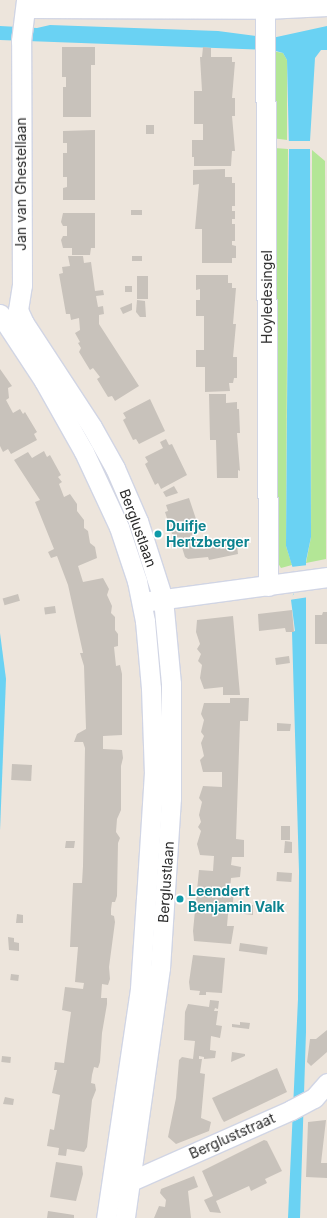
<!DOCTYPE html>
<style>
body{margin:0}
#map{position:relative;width:327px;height:1218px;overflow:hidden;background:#ede5dc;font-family:Inter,sans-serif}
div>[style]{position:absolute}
.green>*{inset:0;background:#b3e696}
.water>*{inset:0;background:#6ad2f3}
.pier>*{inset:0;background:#ede5dc;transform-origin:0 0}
.building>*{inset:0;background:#c8c2bb;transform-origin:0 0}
.roads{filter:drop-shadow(1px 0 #d1d5e4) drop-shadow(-1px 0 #d1d5e4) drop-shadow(0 1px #d1d5e4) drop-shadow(0 -1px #d1d5e4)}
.minor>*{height:19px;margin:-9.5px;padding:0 9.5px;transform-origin:9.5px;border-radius:9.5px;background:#fff}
.dots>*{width:11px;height:11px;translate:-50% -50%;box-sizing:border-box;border:2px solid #fff;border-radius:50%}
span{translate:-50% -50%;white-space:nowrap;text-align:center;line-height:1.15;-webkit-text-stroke:3px #fff;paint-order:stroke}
.street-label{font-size:14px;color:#2a2a2a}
.culture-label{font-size:14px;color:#0d838f;font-weight:700}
.left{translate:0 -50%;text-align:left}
</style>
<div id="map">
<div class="green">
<i style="clip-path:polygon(272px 51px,283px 53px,287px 60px,287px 140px,272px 138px)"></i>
<i style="clip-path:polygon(274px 148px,288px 149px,286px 546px,292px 565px,281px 568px,276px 560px)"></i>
<i style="clip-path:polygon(312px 150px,325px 161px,326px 559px,306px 563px,311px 537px)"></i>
</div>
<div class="water">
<i style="clip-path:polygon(50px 25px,218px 31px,272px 38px,327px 26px,327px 50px,321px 50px,315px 58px,310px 141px,311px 537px,306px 561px,306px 1032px,300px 1218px,288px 1218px,298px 999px,299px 871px,292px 632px,295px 631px,291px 600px,294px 593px,294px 572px,286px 546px,289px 149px,287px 60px,283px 53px,272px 50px,0 40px,0 26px,37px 28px)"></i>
<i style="clip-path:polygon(0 633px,6px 679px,0 831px)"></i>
</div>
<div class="pier">
<i style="left:287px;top:141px;width:24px;height:8px"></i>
<i style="clip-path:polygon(308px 565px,309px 597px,289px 600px,294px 594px,294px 572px,291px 567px)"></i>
</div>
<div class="building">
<i style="clip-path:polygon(62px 47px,95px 47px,95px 65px,91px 65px,91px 117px,63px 117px,63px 87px,66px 87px,66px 77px,62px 77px)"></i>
<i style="clip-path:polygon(203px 47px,211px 48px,211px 57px,232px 57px,232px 62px,235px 62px,232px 98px,235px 98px,235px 116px,232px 116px,235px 151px,232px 151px,231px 166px,194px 166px,194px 157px,192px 157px,192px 140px,203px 140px,203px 124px,194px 124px,194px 91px,202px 91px,200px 57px,202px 57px)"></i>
<i style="left:146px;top:125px;width:8px;height:9px"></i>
<i style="clip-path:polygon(95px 130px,95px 200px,63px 200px,63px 188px,67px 187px,67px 177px,63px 177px,63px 153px,67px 153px,67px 143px,63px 143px,63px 131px)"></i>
<i style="clip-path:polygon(225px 169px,225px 177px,232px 177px,232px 183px,235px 183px,235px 206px,232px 206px,232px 211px,235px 211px,235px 219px,232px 219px,232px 224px,235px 224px,235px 241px,232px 241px,232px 245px,236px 246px,236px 258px,232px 258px,232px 263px,202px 263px,202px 229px,195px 229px,199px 184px,193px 185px,193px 170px)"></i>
<i style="left:131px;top:210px;width:11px;height:5px"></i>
<i style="clip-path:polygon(63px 213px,95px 213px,95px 248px,91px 248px,90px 255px,72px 255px,72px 248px,63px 248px,61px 240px,63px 236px,67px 236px,67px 226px,63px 226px,61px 222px)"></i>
<i style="clip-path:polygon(68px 256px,83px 256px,84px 263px,91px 262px,95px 291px,103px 290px,104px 295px,96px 296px,98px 307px,103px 306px,104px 314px,99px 315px,99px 324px,139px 386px,115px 401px,112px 396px,108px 397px,97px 379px,100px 377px,93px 368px,90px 370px,79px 352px,81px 348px,78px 343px,80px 342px,75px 333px,80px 330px,79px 318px,71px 320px,70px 314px,66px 314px,59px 274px,63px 273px,62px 267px,70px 266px)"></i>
<i style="left:132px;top:256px;width:10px;height:5px"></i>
<i style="clip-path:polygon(196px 275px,228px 275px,228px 283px,232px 283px,232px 288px,236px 288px,233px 324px,236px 324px,233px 357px,237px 357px,237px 378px,234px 378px,233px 383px,229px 383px,230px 391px,205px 392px,205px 367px,196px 367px,196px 350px,204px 350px,204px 316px,196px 316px,196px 300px,200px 300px,200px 289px,196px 290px)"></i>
<i style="left:137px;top:276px;width:11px;height:23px"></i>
<i style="left:125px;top:286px;width:7px;height:6px"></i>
<i style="clip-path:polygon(137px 300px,145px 301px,146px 317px,140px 317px,136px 312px)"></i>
<i style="clip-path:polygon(132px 303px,132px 310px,123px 314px,120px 308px)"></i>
<i style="clip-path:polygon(0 369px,12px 386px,8px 388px,9px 398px,6px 400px,13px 413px,20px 409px,23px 414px,25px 412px,37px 432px,34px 434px,37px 440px,11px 454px,8px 449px,3px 452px,0 446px)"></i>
<i style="clip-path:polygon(209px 394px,226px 394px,226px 403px,237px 402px,237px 409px,239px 409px,240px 433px,237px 433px,240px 471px,238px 470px,238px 478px,217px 478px,216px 440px,210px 440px)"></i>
<i style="clip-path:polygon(150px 399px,165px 431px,139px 444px,136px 439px,133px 440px,123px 420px,126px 418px,123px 413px)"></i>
<i style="clip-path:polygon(166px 439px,169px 445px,172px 444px,187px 475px,161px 489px,158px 483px,155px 485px,145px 464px,148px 462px,145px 457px,163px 448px,160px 442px)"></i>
<i style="clip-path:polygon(44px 451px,47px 457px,50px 455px,61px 475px,58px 477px,62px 482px,59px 484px,64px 497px,70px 494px,77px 504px,77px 511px,84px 520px,84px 528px,88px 531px,90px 543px,95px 547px,97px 558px,78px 566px,83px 582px,103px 578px,109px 589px,107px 595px,112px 606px,111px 613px,115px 617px,115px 630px,118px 634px,118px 646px,114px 647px,116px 666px,120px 665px,122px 674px,122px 735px,103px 736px,103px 749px,122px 750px,123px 758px,121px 766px,121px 810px,117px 819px,116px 832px,120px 838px,118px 843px,117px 896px,115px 902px,112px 902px,111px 909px,111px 915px,114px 916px,115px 922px,109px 967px,110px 979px,108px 985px,102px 984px,101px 998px,107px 998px,107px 1004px,102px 1033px,100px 1062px,98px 1068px,94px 1067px,92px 1075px,91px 1083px,95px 1084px,96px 1090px,92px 1100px,87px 1147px,84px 1152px,67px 1149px,66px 1156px,58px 1155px,59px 1148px,47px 1146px,50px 1129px,54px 1130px,60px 1095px,52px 1093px,57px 1070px,54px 1070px,55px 1062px,64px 1063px,71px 1012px,62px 1010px,65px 987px,83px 989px,84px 983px,75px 982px,78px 947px,70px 947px,73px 883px,82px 883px,83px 866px,85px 748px,83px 742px,74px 742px,77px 734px,86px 729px,84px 666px,80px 653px,83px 653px,68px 585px,57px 556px,51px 558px,48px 552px,54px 549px,35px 502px,40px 500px,14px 460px,28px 452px,32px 458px)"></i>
<i style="clip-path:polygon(174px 486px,178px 493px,166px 497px,163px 492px)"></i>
<i style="clip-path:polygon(189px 498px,200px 531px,194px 533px,196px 541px,236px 537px,238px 554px,209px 560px,208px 557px,188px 559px,185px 557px,179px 538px,172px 534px,165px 512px,168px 511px,166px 505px)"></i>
<i style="left:18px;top:594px;width:7px;height:16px;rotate:74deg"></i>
<i style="left:55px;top:606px;width:7px;height:11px;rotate:82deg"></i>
<i style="clip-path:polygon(292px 610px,294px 632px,286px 632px,285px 628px,259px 631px,258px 614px)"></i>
<i style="clip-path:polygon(323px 612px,327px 612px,327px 644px,315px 644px,315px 615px,322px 615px)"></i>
<i style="clip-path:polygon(233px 616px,240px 695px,223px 695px,223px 687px,204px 689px,200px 678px,202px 665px,198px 661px,201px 654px,197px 649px,200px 644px,196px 632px,197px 620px)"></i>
<i style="left:289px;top:656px;width:7px;height:14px;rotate:82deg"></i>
<i style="clip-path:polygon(230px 698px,249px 698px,248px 721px,240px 721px,236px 839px,244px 840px,244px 857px,232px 857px,231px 865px,241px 867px,240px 877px,231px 878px,230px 890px,234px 890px,233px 902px,229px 902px,227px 926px,234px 926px,231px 944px,194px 941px,193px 931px,199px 870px,213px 871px,214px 856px,200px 855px,197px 844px,201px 831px,198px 827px,201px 822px,199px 815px,202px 802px,199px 798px,203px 786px,222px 787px,222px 772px,203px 772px,200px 760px,204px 756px,201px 743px,204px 736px,201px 732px,204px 720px,201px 714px,204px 703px,230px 703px)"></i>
<i style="clip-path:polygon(277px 723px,291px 724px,290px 731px,277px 731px)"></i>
<i style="left:12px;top:764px;width:20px;height:16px;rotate:3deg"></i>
<i style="left:281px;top:826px;width:9px;height:14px"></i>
<i style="clip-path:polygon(66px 841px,75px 841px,74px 848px,65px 848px)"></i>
<i style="clip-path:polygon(285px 841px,292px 842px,292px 853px,284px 853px)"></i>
<i style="left:277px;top:872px;width:15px;height:9px;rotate:4deg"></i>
<i style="clip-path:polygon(241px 904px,253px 905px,253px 915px,236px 913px,237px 909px,241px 909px)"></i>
<i style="clip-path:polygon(17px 914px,23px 915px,23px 923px,16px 923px)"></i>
<i style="clip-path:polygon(8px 937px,14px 938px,14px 942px,19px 943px,19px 951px,9px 950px)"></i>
<i style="left:240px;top:943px;width:28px;height:8px;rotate:8deg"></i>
<i style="clip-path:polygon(193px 955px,225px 958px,222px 993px,206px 992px,206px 995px,199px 995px,200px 991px,190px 990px,189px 982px)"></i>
<i style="left:11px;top:974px;width:8px;height:6px;rotate:7deg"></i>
<i style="clip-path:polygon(210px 1000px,219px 1001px,218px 1009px,215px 1008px,214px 1011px,218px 1011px,216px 1025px,222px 1026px,220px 1038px,211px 1036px,210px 1050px,216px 1051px,215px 1058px,204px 1059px,204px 1057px,199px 1056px,199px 1059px,202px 1059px,200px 1073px,205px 1074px,201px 1118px,211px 1122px,209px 1131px,176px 1144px,168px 1137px,176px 1098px,179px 1060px,182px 1057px,193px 1059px,195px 1041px,184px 1040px,185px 1012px,188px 1004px,209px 1007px)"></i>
<i style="clip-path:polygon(240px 1022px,250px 1023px,249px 1029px,232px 1027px,232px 1024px,240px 1025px)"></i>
<i style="clip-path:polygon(327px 1030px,327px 1052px,311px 1066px,307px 1062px,310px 1039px,316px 1039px)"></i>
<i style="clip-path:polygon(232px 1052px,245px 1054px,245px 1056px,231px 1062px)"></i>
<i style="left:2px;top:1056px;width:9px;height:6px;rotate:6deg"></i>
<i style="clip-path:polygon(277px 1068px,287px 1092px,224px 1122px,222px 1119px,212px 1098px)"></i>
<i style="clip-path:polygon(5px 1097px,14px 1099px,13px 1105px,3px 1104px)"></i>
<i style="clip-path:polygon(326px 1120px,321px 1163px,327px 1163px,327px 1178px,306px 1177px,308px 1122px)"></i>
<i style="clip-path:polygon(264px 1140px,267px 1141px,282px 1171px,265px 1179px,267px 1183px,251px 1191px,249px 1186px,216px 1201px,221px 1213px,210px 1212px,204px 1200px,213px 1196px,202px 1171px)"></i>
<i style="clip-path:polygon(56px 1162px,82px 1166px,83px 1174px,76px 1201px,50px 1197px)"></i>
<i style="clip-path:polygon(194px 1176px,198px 1187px,188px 1191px,191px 1218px,154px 1218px,159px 1206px,165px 1207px,166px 1200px,160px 1193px,161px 1189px)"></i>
<i style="clip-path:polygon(48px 1211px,74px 1215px,74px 1218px,47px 1218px)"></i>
</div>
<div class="roads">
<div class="minor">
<i style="left:265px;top:0;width:586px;rotate:89.71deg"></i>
<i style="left:26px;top:8px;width:239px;rotate:0.2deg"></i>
<i style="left:265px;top:9px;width:62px;rotate:-2.8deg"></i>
<i style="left:18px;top:310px;width:14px;rotate:65deg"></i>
<i style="left:24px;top:323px;width:124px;rotate:56.8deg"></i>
<i style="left:92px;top:427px;width:47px;rotate:60.7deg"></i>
<i style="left:115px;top:468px;width:58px;rotate:66.5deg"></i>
<i style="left:138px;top:521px;width:82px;rotate:72.2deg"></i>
<i style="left:163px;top:599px;width:85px;rotate:84.6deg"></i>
<i style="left:171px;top:684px;width:114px;rotate:90deg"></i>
<i style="left:171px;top:798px;width:170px;rotate:93.7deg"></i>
<i style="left:160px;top:968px;width:252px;rotate:98deg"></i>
<i style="left:18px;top:310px;width:25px;rotate:-81deg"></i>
<i style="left:22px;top:285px;width:244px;rotate:-90.2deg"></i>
<i style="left:21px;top:41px;width:41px;rotate:-83deg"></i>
<i style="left:0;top:314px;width:80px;rotate:56.7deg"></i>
<i style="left:44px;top:381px;width:81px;rotate:60.6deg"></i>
<i style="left:84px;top:452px;width:83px;rotate:65deg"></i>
<i style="left:119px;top:527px;width:57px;rotate:71.6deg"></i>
<i style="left:137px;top:581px;width:41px;rotate:78.7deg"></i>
<i style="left:145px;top:621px;width:67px;rotate:84.9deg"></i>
<i style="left:151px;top:688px;width:84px;rotate:88deg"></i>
<i style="left:154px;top:772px;width:126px;rotate:93.6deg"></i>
<i style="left:146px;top:898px;width:91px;rotate:93.8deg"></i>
<i style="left:140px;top:989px;width:232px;rotate:98.4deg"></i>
<i style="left:150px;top:601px;width:179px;rotate:-7.7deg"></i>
<i style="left:131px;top:1181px;width:175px;rotate:-23.9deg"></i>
<i style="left:291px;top:1110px;width:26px;rotate:-28deg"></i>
<i style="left:314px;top:1098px;width:20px;rotate:-49deg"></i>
</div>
</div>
<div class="dots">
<i style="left:158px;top:534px;background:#0f9aa8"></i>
<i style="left:180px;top:899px;background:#0f9aa8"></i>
</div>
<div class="street-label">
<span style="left:21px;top:184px;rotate:-90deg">Jan van Ghestellaan</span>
<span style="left:267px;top:297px;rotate:-90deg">Hoyledesingel</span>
<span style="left:138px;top:528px;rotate:70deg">Berglustlaan</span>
<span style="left:166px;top:882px;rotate:-86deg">Berglustlaan</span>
<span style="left:232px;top:1136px;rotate:-24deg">Bergluststraat</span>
</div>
<div class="culture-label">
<span class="left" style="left:166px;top:534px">Duifje<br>Hertzberger</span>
<span class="left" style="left:188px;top:899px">Leendert<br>Benjamin Valk</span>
</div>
</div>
